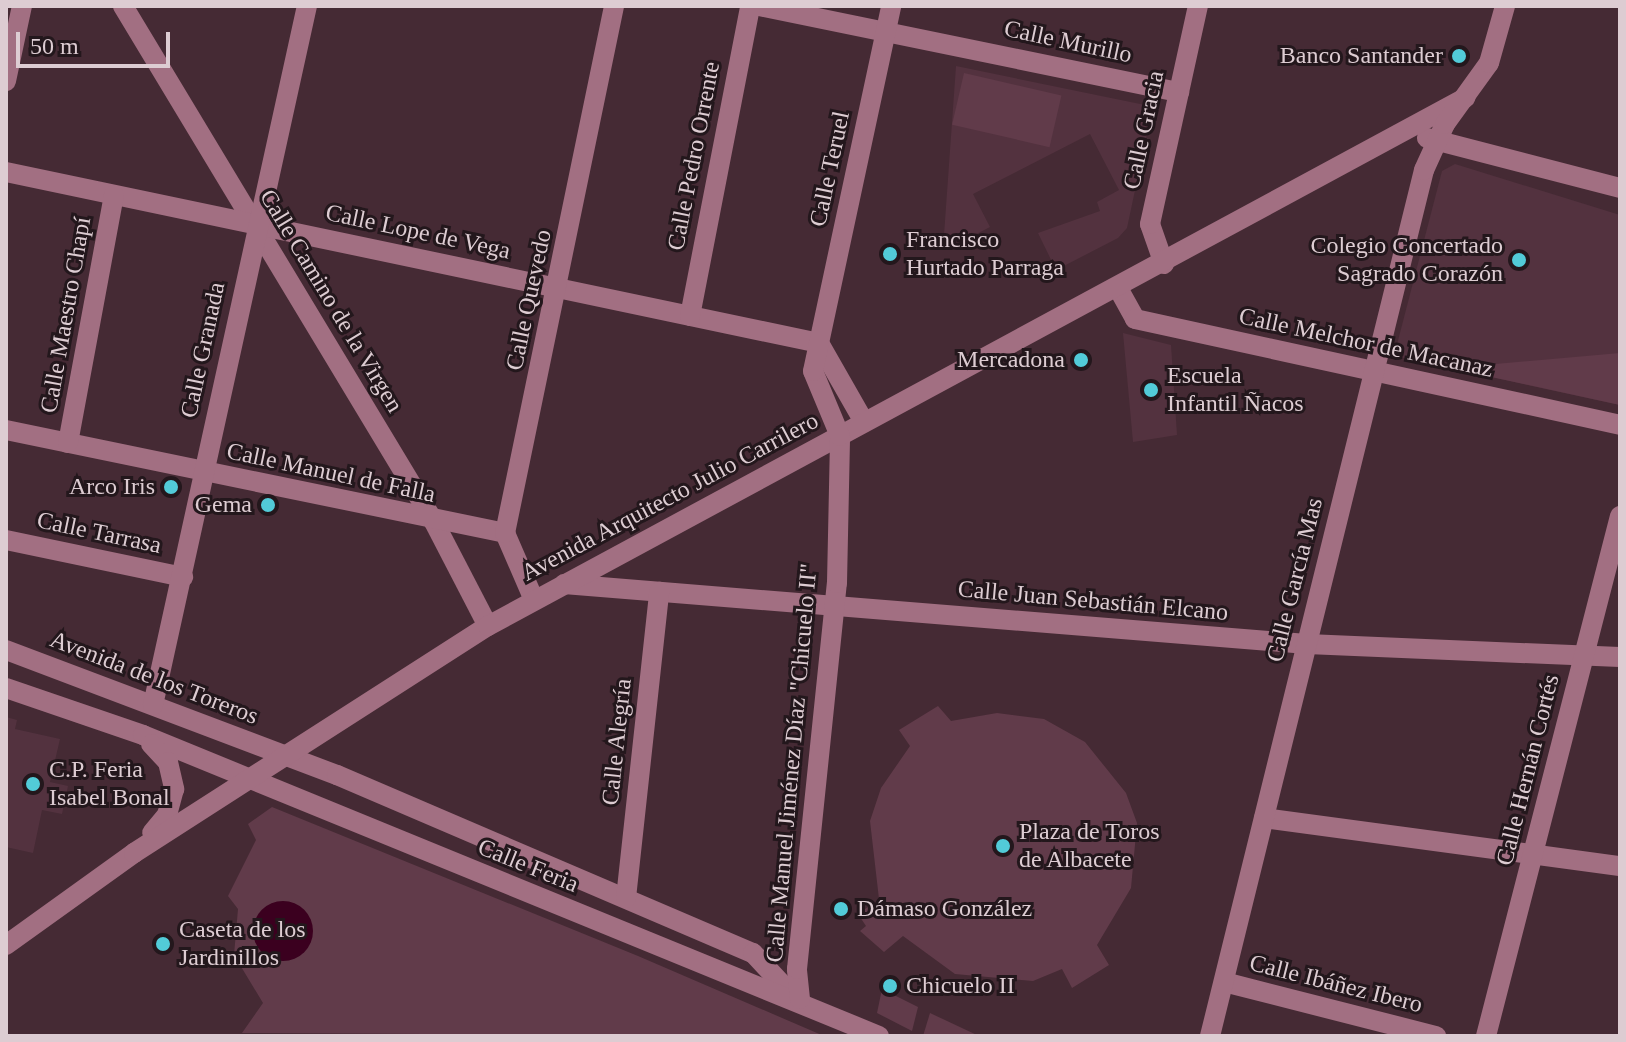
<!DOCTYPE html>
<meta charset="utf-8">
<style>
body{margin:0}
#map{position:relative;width:1626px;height:1042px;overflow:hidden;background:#452a34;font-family:Georgia,serif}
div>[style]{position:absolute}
.built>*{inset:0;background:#53323f}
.green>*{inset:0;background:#613b4a;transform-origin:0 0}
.water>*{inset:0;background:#3b001f}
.round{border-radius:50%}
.minor>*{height:20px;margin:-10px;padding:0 10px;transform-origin:10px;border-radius:10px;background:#a26f82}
.dots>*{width:22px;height:22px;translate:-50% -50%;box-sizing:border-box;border:4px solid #23171c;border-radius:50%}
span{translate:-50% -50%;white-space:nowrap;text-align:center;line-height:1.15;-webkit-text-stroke:6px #23171c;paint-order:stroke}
.street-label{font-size:24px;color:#ddccd2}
.poi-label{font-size:24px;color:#ddccd2}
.right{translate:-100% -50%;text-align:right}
.left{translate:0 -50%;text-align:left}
.frame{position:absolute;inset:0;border:8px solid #ddccd2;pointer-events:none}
.scale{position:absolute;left:16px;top:32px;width:154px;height:36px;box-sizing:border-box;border:4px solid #ddccd2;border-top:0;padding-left:10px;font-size:24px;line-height:28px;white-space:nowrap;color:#ddccd2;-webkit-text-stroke:6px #23171c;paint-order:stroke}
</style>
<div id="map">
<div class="built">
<i style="clip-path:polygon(956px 66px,1145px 105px,1151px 115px,1127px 228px,1118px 238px,1056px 270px,1038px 233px,1100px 211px,1097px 202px,1119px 190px,1090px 134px,973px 194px,990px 227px,963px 241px,944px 235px)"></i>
<i style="clip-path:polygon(1455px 164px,1620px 215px,1620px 405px,1394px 356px,1442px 171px)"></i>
<i style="clip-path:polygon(1123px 333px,1171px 345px,1177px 435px,1133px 442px)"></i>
<i style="clip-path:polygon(6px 717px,17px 720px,15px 729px,60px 739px,50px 782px,68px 786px,62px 814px,42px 810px,33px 853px,6px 847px)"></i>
</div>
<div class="green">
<i style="left:964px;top:73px;width:100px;height:53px;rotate:13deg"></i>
<i style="clip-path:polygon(1620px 353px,1620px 405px,1450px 368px)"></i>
<i style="clip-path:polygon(938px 706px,951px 721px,997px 713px,1044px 719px,1085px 742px,1126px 793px,1137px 823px,1131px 888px,1097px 945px,1109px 965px,1072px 988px,1062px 969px,1033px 981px,955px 974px,903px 936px,884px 952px,860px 931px,866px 926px,858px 914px,879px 899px,870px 821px,881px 788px,910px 746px,899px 730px)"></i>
<i style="clip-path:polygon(272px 807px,638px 956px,824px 1036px,242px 1033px,263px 1003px,234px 955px,238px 909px,228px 896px,256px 840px,248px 824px)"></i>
<i style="clip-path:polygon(882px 989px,918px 1007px,912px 1031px,877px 1013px)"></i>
<i style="clip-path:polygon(930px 1013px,979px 1036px,923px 1036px)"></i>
</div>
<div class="water">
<i class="round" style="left:253px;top:901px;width:60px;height:60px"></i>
</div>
<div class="minor">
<i style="left:123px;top:6px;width:602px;rotate:58.92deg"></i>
<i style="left:434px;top:522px;width:117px;rotate:62.6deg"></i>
<i style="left:759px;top:6px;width:429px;rotate:11.6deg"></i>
<i style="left:6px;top:81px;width:77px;rotate:-78deg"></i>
<i style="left:1427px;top:138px;width:199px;rotate:14.5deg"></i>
<i style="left:6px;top:172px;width:831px;rotate:11.88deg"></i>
<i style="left:819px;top:343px;width:91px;rotate:60.3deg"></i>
<i style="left:1164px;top:264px;width:42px;rotate:-109.3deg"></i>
<i style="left:1150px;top:224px;width:223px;rotate:-77.6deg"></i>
<i style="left:1118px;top:288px;width:35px;rotate:61deg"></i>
<i style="left:1135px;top:319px;width:496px;rotate:12.3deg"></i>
<i style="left:690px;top:316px;width:316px;rotate:-79deg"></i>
<i style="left:6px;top:430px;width:510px;rotate:11.66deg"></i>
<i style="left:68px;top:443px;width:252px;rotate:-79.5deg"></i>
<i style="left:6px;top:540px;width:181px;rotate:11.8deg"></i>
<i style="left:564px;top:584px;width:745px;rotate:4.62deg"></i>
<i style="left:1307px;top:644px;width:313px;rotate:2.4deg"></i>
<i style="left:534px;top:600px;width:73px;rotate:-113.4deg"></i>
<i style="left:505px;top:533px;width:538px;rotate:-78.31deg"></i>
<i style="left:6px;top:650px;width:354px;rotate:20.7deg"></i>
<i style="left:337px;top:775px;width:452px;rotate:23.2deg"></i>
<i style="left:753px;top:953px;width:57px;rotate:47.1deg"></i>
<i style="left:6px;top:688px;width:145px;rotate:18.9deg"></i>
<i style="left:143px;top:735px;width:795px;rotate:22.24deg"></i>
<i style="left:153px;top:705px;width:716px;rotate:-77.58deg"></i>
<i style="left:151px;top:744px;width:25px;rotate:47deg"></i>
<i style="left:168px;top:762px;width:28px;rotate:77deg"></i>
<i style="left:174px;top:789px;width:27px;rotate:105deg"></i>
<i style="left:167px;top:815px;width:23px;rotate:130deg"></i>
<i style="left:1264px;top:818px;width:359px;rotate:7.7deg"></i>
<i style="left:626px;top:898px;width:308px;rotate:-83.8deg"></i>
<i style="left:6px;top:945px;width:158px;rotate:-35.7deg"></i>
<i style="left:134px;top:853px;width:421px;rotate:-32.7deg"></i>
<i style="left:488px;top:626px;width:1111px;rotate:-28.39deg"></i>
<i style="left:1224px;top:982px;width:219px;rotate:14.3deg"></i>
<i style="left:800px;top:999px;width:30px;rotate:-96deg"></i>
<i style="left:797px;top:969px;width:388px;rotate:-84.1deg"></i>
<i style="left:837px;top:583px;width:147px;rotate:-88.8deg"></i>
<i style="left:840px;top:436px;width:70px;rotate:-112.6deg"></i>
<i style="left:813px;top:371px;width:373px;rotate:-77.9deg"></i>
<i style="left:1210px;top:1036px;width:892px;rotate:-76.12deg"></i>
<i style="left:1424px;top:170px;width:51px;rotate:-65.5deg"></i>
<i style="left:1445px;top:124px;width:75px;rotate:-54.2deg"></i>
<i style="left:1489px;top:63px;width:59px;rotate:-74.3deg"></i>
<i style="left:1486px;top:1036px;width:537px;rotate:-75.55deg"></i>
</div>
<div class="dots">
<i style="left:1459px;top:56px;background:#52cbd8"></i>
<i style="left:890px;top:254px;background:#52cbd8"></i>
<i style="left:1519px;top:260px;background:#52cbd8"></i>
<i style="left:1081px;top:360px;background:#52cbd8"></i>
<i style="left:1151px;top:390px;background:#52cbd8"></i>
<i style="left:171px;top:487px;background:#52cbd8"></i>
<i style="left:268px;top:505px;background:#52cbd8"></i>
<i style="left:33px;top:784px;background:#52cbd8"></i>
<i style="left:1003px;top:846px;background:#52cbd8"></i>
<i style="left:841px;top:909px;background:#52cbd8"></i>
<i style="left:163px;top:944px;background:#52cbd8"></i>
<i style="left:890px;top:986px;background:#52cbd8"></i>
</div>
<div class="street-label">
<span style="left:1068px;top:42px;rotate:12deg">Calle Murillo</span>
<span style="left:1144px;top:130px;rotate:-78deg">Calle Gracia</span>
<span style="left:694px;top:156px;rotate:-79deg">Calle Pedro Orrente</span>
<span style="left:830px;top:169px;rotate:-78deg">Calle Teruel</span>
<span style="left:418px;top:232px;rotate:12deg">Calle Lope de Vega</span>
<span style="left:529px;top:300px;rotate:-78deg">Calle Quevedo</span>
<span style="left:331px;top:301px;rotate:59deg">Calle Camino de la Virgen</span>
<span style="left:66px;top:315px;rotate:-80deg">Calle Maestro Chapí</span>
<span style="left:1366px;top:343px;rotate:12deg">Calle Melchor de Macanaz</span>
<span style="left:203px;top:350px;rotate:-78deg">Calle Granada</span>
<span style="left:331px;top:473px;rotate:12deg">Calle Manuel de Falla</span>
<span style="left:670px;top:497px;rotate:-28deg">Avenida Arquitecto Julio Carrilero</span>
<span style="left:99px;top:533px;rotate:12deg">Calle Tarrasa</span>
<span style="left:1295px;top:580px;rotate:-76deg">Calle García Mas</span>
<span style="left:1093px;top:601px;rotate:5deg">Calle Juan Sebastián Elcano</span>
<span style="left:154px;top:678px;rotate:21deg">Avenida de los Toreros</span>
<span style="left:617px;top:742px;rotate:-84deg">Calle Alegría</span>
<span style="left:792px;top:763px;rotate:-85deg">Calle Manuel Jiménez Díaz "Chicuelo II"</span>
<span style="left:1528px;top:770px;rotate:-76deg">Calle Hernán Cortés</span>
<span style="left:528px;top:866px;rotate:22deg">Calle Feria</span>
<span style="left:1336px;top:984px;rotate:14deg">Calle Ibáñez Ibero</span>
</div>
<div class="poi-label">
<span class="right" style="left:1443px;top:56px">Banco Santander</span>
<span class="left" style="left:906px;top:254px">Francisco<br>Hurtado Parraga</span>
<span class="right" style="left:1503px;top:260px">Colegio Concertado<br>Sagrado Corazón</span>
<span class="right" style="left:1065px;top:360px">Mercadona</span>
<span class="left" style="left:1167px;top:390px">Escuela<br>Infantil Ñacos</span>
<span class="right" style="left:155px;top:487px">Arco Iris</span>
<span class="right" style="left:252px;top:505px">Gema</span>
<span class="left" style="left:49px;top:784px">C.P. Feria<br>Isabel Bonal</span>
<span class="left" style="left:1019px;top:846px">Plaza de Toros<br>de Albacete</span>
<span class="left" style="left:857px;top:909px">Dámaso González</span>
<span class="left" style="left:179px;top:944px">Caseta de los<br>Jardinillos</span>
<span class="left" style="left:906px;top:986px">Chicuelo II</span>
</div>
<div class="frame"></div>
<div class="scale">50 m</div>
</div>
